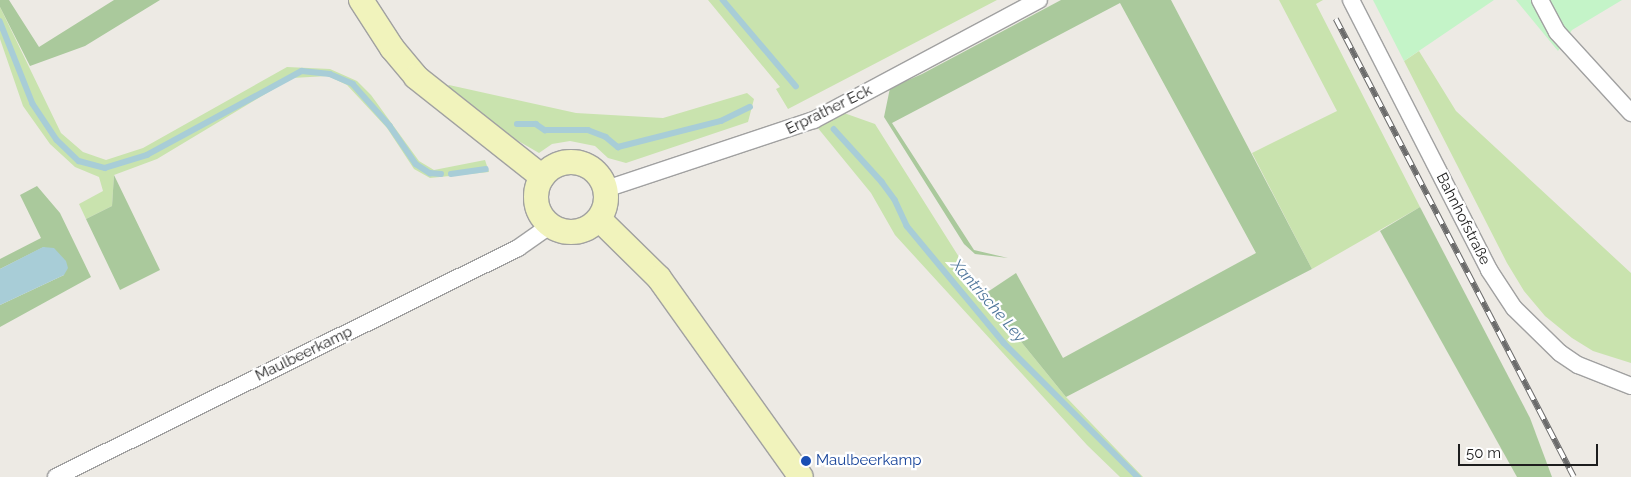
<!DOCTYPE html>
<meta charset="utf-8">
<style>
body{margin:0}
#map{position:relative;width:1631px;height:477px;overflow:hidden;background:#edeae4;font-family:Raleway,sans-serif}
div>[style]{position:absolute}
.grass>*{inset:0;background:#c9e3ae}
.forest>*{inset:0;background:#aac99c}
.park>*{inset:0;background:#c4f4c8}
.water>*{inset:0;background:#a8cdd7}
.stream>*{height:5.5px;margin:-2.75px;padding:0 2.75px;transform-origin:2.75px;border-radius:2.75px;background:#a8cdd7}
.roads{filter:drop-shadow(1px 0 #a1a1a1) drop-shadow(-1px 0 #a1a1a1) drop-shadow(0 1px #a1a1a1) drop-shadow(0 -1px #a1a1a1)}
.street>*{height:16px;margin:-8px;padding:0 8px;transform-origin:8px;border-radius:8px;background:#fff}
.secondary>*{height:24px;margin:-12px;padding:0 12px;transform-origin:12px;border-radius:12px;background:#f1f3bc}
.secondary>.ring{margin:-12px;padding:0;box-sizing:content-box;background:none;border:24px solid #f1f3bc;border-radius:50%}
.rail>*{height:5.5px;margin-top:-2.75px;transform-origin:0;background:repeating-linear-gradient(90deg,#fff 0 11px,#6b6b6b 0 22px);box-sizing:border-box;border-block:1px solid #6b6b6b}
.dots>*{width:14px;height:14px;translate:-50% -50%;box-sizing:border-box;border:2px solid #fff;border-radius:50%}
span{translate:-50% -50%;white-space:nowrap;text-align:center;line-height:1.15;-webkit-text-stroke:4.5px #fff;paint-order:stroke}
.street-label{font-size:15px;color:#1d1d1d}
.transit-label{font-size:15px;color:#164399}
.left{translate:0 -50%;text-align:left}
.water-label{font-size:16px;color:#50779c;font-style:italic}
.scale{position:absolute;left:1458px;top:444px;width:140px;height:22px;box-sizing:border-box;border:2px solid #1d1d1d;border-top:0;padding-left:6px;font-size:15px;line-height:18px;white-space:nowrap;color:#1d1d1d;-webkit-text-stroke:4px #fff;paint-order:stroke}
</style>
<div id="map">
<div class="grass">
<i style="clip-path:polygon(708px 0,997px 0,788px 109px,776px 89px,780px 87px)"></i>
<i style="clip-path:polygon(1279px 0,1323px 0,1316px 4px,1420px 207px,1312px 269px,1252px 153px,1337px 111px)"></i>
<i style="clip-path:polygon(0 7px,61px 133px,83px 152px,106px 160px,143px 148px,287px 67px,330px 69px,357px 81px,371px 95px,419px 161px,434px 170px,485px 160px,489px 172px,430px 178px,414px 169px,387px 128px,347px 85px,328px 76px,292px 78px,157px 159px,114px 175px,112px 206px,86px 219px,79px 204px,103px 191px,99px 177px,75px 167px,50px 144px,23px 106px,0 39px)"></i>
<i style="clip-path:polygon(1419px 51px,1456px 111px,1631px 273px,1631px 363px,1593px 351px,1572px 338px,1545px 316px,1524px 291px,1507px 263px,1404px 61px)"></i>
<i style="clip-path:polygon(449px 85px,576px 113px,663px 118px,747px 93px,754px 99px,748px 122px,626px 163px,608px 158px,595px 146px,570px 141px,552px 144px,539px 153px,489px 124px,444px 90px)"></i>
<i style="clip-path:polygon(844px 113px,875px 124px,983px 295px,1066px 397px,1143px 477px,1120px 477px,1087px 445px,895px 235px,871px 193px,817px 127px)"></i>
</div>
<div class="forest">
<i style="clip-path:polygon(0 0,9px 0,39px 47px,114px 0,160px 0,85px 46px,30px 66px,0 7px)"></i>
<i style="clip-path:polygon(1061px 0,1171px 0,1312px 269px,1066px 397px,983px 295px,1016px 273px,1063px 358px,1256px 253px,1120px 3px,892px 123px,974px 250px,1008px 258px,975px 254px,964px 244px,884px 117px,890px 88px,922px 74px)"></i>
<i style="clip-path:polygon(114px 175px,160px 270px,120px 290px,86px 219px,112px 206px)"></i>
<i style="clip-path:polygon(37px 186px,60px 213px,91px 277px,0 327px,0 305px,64px 275px,44px 247px,0 269px,0 259px,41px 238px,20px 195px)"></i>
<i style="clip-path:polygon(1420px 207px,1530px 418px,1552px 477px,1517px 477px,1380px 231px)"></i>
</div>
<div class="park">
<i style="clip-path:polygon(1373px 0,1494px 0,1404px 61px)"></i>
<i style="clip-path:polygon(1516px 0,1622px 0,1572px 30px,1558px 51px)"></i>
</div>
<div class="water">
<i style="clip-path:polygon(43px 247px,54px 248px,66px 261px,68px 268px,64px 275px,0 305px,0 269px)"></i>
</div>
<div class="stream">
<i style="left:723px;top:0;width:113px;rotate:49.7deg"></i>
<i style="left:0;top:21px;width:89px;rotate:68.3deg"></i>
<i style="left:33px;top:104px;width:43px;rotate:56.3deg"></i>
<i style="left:57px;top:140px;width:30px;rotate:44deg"></i>
<i style="left:79px;top:161px;width:27px;rotate:15deg"></i>
<i style="left:105px;top:168px;width:44px;rotate:-17.2deg"></i>
<i style="left:147px;top:155px;width:176px;rotate:-28.5deg"></i>
<i style="left:302px;top:71px;width:28px;rotate:6deg"></i>
<i style="left:330px;top:74px;width:25px;rotate:23deg"></i>
<i style="left:353px;top:84px;width:56px;rotate:48.6deg"></i>
<i style="left:390px;top:126px;width:46px;rotate:55.6deg"></i>
<i style="left:416px;top:164px;width:17px;rotate:33deg"></i>
<i style="left:430px;top:173px;width:11px;rotate:5deg"></i>
<i style="left:517px;top:124px;width:19px"></i>
<i style="left:536px;top:124px;width:11px;rotate:34deg"></i>
<i style="left:545px;top:130px;width:43px"></i>
<i style="left:588px;top:130px;width:19px;rotate:21deg"></i>
<i style="left:606px;top:137px;width:16px;rotate:40deg"></i>
<i style="left:618px;top:147px;width:106px;rotate:-14.2deg"></i>
<i style="left:721px;top:121px;width:32px;rotate:-26deg"></i>
<i style="left:834px;top:129px;width:72px;rotate:47.8deg"></i>
<i style="left:882px;top:182px;width:22px;rotate:54deg"></i>
<i style="left:895px;top:200px;width:29px;rotate:65deg"></i>
<i style="left:907px;top:226px;width:152px;rotate:50.3deg"></i>
<i style="left:1004px;top:343px;width:190px;rotate:45deg"></i>
<i style="left:451px;top:174px;width:35px;rotate:-8deg"></i>
</div>
<div class="roads">
<div class="street">
<i style="left:1351px;top:0;width:303px;rotate:62.9deg"></i>
<i style="left:1489px;top:270px;width:45px;rotate:56.7deg"></i>
<i style="left:1514px;top:308px;width:64px;rotate:44.4deg"></i>
<i style="left:1560px;top:353px;width:22px;rotate:34deg"></i>
<i style="left:1578px;top:365px;width:57px;rotate:21.6deg"></i>
<i style="left:1540px;top:0;width:36px;rotate:62deg"></i>
<i style="left:1557px;top:32px;width:110px;rotate:47.6deg"></i>
<i style="left:606px;top:189px;width:219px;rotate:-18.4deg"></i>
<i style="left:814px;top:120px;width:255px;rotate:-28.1deg"></i>
<i style="left:56px;top:477px;width:516px;rotate:-26.37deg"></i>
<i style="left:518px;top:248px;width:38px;rotate:-35deg"></i>
</div>
<div class="secondary">
<i style="left:361px;top:0;width:57px;rotate:57.1deg"></i>
<i style="left:392px;top:48px;width:38px;rotate:50deg"></i>
<i style="left:416px;top:77px;width:161px;rotate:38.4deg"></i>
<i class="ring" style="left:536px;top:162px;width:46px;height:46px"></i>
<i style="left:599px;top:219px;width:84px;rotate:44.5deg"></i>
<i style="left:659px;top:278px;width:244px;rotate:54.5deg"></i>
</div>
</div>
<div class="rail">
<i style="left:1336px;top:19px;width:516px;rotate:62.54deg"></i>
</div>
<div class="dots">
<i style="left:806px;top:461px;background:#1a4fb4"></i>
</div>
<div class="street-label">
<span style="left:829px;top:110px;rotate:-26deg">Erprather Eck</span>
<span style="left:1463px;top:219px;rotate:63deg">Bahnhofstraße</span>
<span style="left:304px;top:354px;rotate:-26deg">Maulbeerkamp</span>
</div>
<div class="transit-label">
<span class="left" style="left:816px;top:461px">Maulbeerkamp</span>
</div>
<div class="water-label">
<span style="left:988px;top:301px;rotate:49deg">Xantrische Ley</span>
</div>
<div class="scale">50 m</div>
</div>
